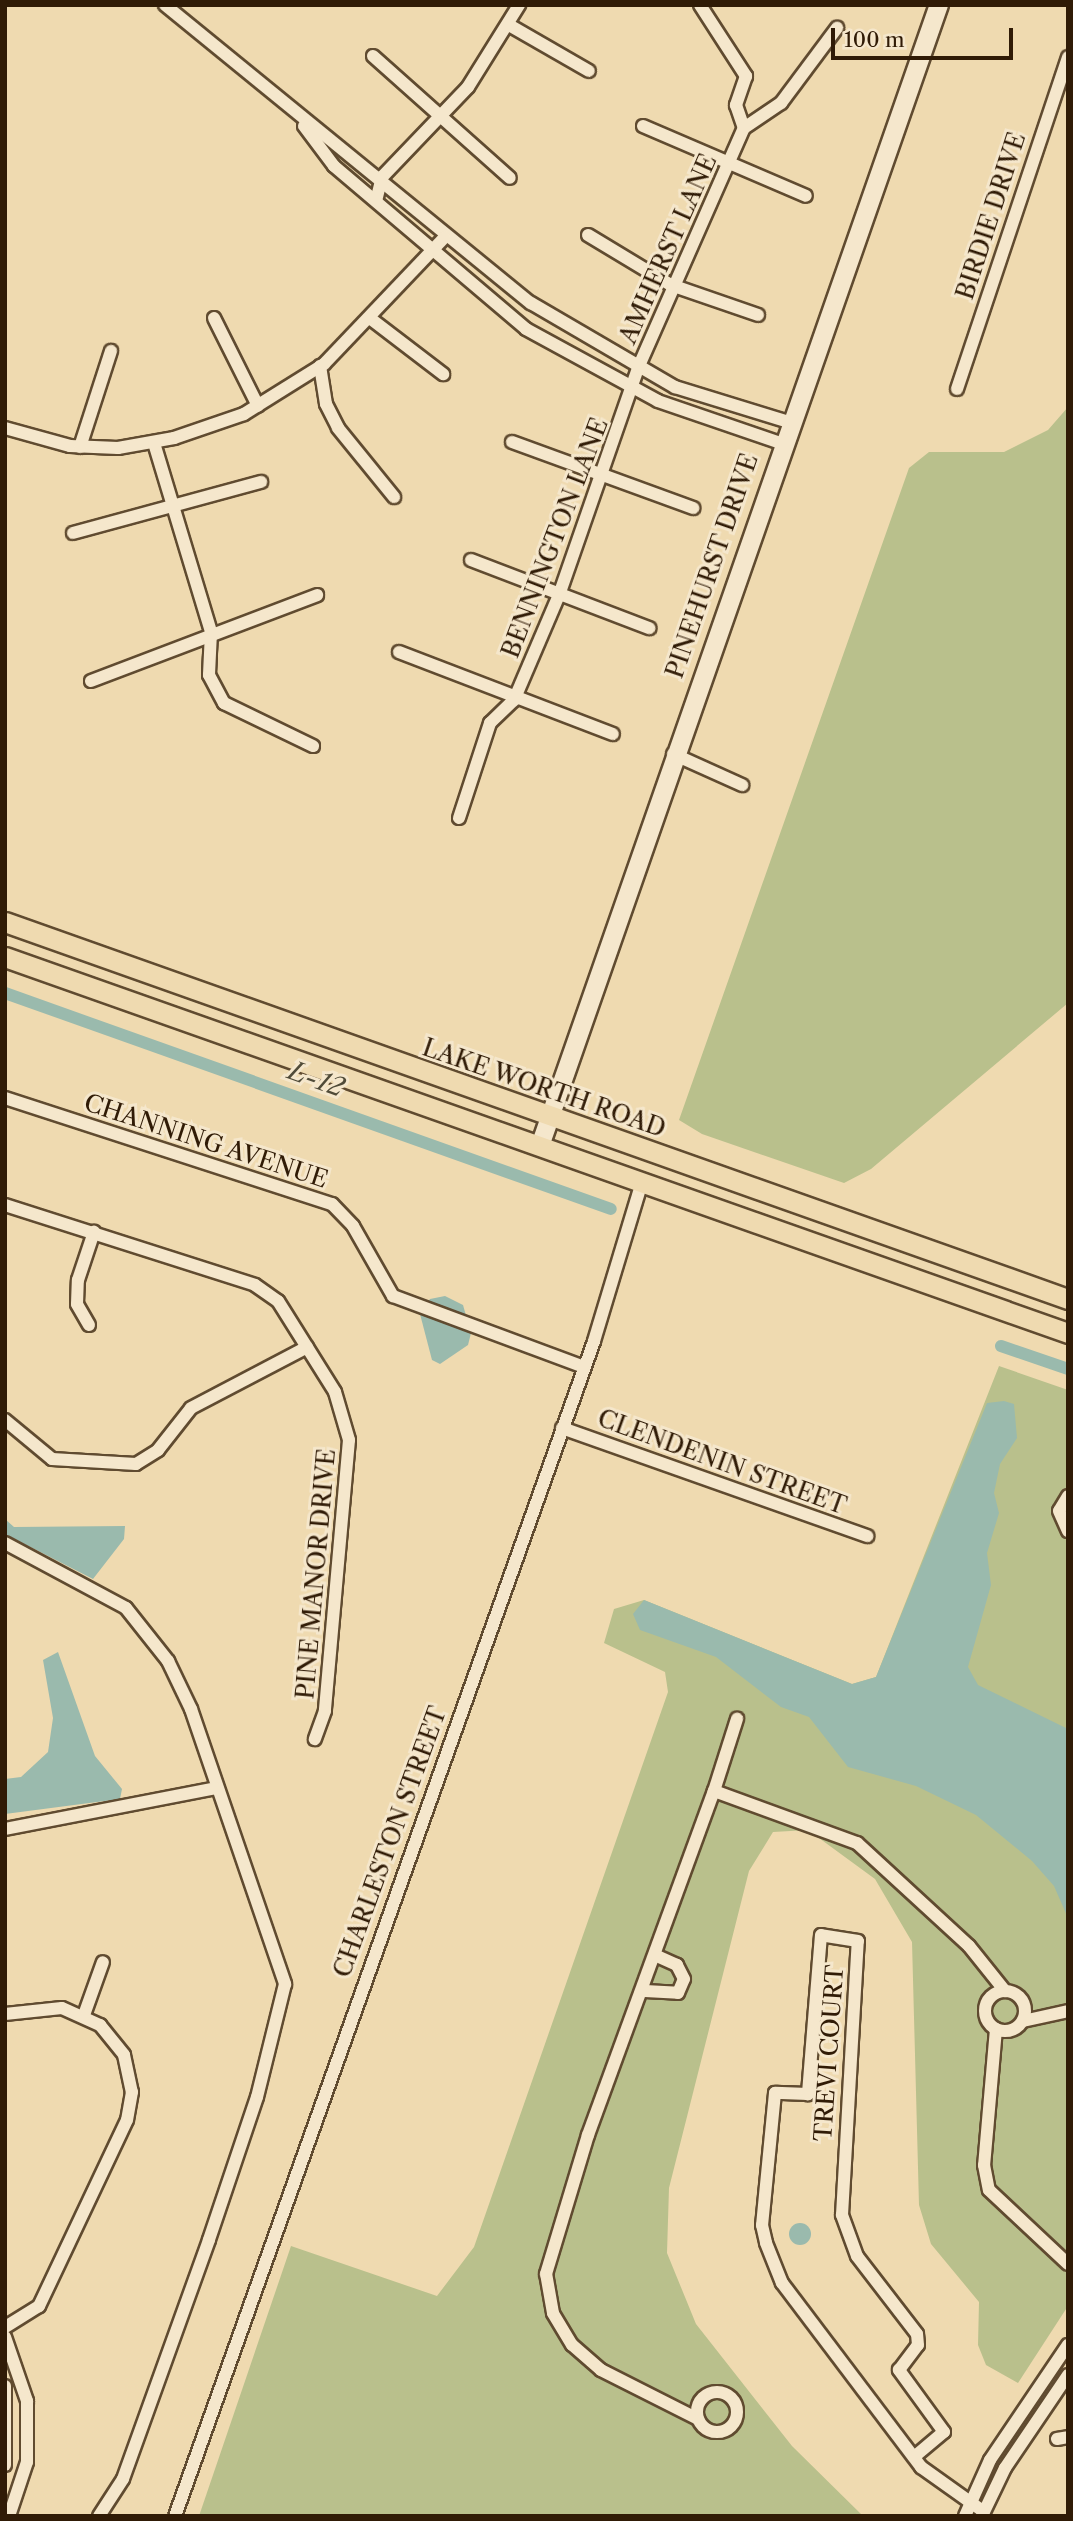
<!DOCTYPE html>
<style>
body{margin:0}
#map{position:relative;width:1073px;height:2521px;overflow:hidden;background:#efdab0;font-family:"Libre Caslon Text",serif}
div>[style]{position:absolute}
.green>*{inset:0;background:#b9c08c}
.water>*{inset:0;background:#9abaad}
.round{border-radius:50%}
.canal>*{height:12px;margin:-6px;padding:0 6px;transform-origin:6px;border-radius:6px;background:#9abaad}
.roads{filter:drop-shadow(2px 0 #604b30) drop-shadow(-2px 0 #604b30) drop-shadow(0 2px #604b30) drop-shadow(0 -2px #604b30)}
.street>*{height:12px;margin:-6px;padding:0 6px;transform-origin:6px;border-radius:6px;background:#f5e7cc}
.street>.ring{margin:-6px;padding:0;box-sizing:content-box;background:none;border:12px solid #f5e7cc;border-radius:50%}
.secondary>*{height:18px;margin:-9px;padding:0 9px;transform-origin:9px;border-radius:9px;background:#f5e7cc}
.primary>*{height:19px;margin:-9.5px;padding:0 9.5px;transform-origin:9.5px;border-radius:9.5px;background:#efdab0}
span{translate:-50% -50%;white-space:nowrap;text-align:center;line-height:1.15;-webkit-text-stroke:6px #f5e7cc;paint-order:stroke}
.street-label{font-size:24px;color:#301b06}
.water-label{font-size:26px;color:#504b38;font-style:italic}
.frame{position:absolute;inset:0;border:7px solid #301b06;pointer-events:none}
.scale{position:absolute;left:831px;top:28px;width:182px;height:32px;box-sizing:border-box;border:4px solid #301b06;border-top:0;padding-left:9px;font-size:21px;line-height:24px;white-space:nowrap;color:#301b06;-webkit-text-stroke:5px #f5e7cc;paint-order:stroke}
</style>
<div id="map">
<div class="green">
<i style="clip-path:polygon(1068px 407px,1068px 1003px,871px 1169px,844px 1183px,702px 1134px,679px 1120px,909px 468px,929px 452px,1004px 452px,1048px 430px)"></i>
<i style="clip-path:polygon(999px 1366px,1068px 1390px,1068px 2306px,1018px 2383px,986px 2365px,978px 2345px,979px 2302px,931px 2244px,919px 2205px,912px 1942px,875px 1879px,808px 1830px,773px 1832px,749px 1871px,669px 2188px,667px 2253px,696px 2324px,792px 2446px,863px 2516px,199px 2516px,291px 2246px,437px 2296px,474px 2247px,668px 1692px,665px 1672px,604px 1643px,614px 1609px,644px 1600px,852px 1684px,876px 1677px)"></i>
</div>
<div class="water">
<i style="clip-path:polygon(445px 1296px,463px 1305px,471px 1333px,468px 1345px,440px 1364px,432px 1360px,420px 1314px,430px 1299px)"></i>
<i style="clip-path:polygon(1004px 1401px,1014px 1404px,1017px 1438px,1000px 1464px,994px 1493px,999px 1513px,987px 1553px,991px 1585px,968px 1667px,978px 1685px,1068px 1729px,1068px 1918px,1054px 1886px,1032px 1861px,976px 1815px,916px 1786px,848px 1767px,809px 1717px,781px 1707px,716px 1657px,640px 1630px,633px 1614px,644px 1600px,852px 1684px,876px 1677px,987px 1403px)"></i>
<i style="clip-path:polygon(5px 1519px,14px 1527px,125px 1526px,124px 1539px,93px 1579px,5px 1534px)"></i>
<i style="clip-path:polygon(58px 1652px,95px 1756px,122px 1789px,120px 1799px,5px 1814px,5px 1779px,21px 1777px,48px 1752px,53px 1718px,43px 1660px)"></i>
<i class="round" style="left:789px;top:2223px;width:22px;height:22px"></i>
</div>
<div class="canal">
<i style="left:5px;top:993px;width:643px;rotate:19.62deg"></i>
<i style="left:1001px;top:1346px;width:71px;rotate:18.9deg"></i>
</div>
<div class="roads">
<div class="street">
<i style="left:165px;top:5px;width:472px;rotate:39.2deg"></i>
<i style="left:531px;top:303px;width:167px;rotate:30.3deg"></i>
<i style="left:675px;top:387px;width:119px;rotate:17.1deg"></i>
<i style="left:700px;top:5px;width:85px;rotate:57.1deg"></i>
<i style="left:746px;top:76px;width:31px;rotate:109deg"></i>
<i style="left:736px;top:105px;width:24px;rotate:71deg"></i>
<i style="left:509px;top:25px;width:92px;rotate:29.9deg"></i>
<i style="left:373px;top:56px;width:183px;rotate:41.7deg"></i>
<i style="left:304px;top:126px;width:50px;rotate:53.1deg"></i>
<i style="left:334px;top:166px;width:252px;rotate:40.3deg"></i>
<i style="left:526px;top:329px;width:150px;rotate:28.6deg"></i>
<i style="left:658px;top:401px;width:130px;rotate:18.9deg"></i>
<i style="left:643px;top:126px;width:177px;rotate:23.2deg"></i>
<i style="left:744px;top:128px;width:45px;rotate:-34deg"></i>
<i style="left:781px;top:103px;width:94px;rotate:-53.3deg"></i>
<i style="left:376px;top:201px;width:25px;rotate:-76deg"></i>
<i style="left:382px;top:177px;width:124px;rotate:-46.3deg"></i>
<i style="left:468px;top:87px;width:97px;rotate:-58.1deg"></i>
<i style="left:588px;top:235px;width:97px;rotate:31.1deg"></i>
<i style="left:671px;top:285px;width:92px;rotate:19deg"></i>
<i style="left:214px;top:318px;width:98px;rotate:63.4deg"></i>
<i style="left:371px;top:319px;width:91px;rotate:37.4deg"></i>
<i style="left:320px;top:366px;width:38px;rotate:81deg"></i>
<i style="left:326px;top:404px;width:27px;rotate:63deg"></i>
<i style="left:338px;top:428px;width:89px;rotate:50.9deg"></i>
<i style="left:957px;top:389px;width:350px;rotate:-71.5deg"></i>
<i style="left:5px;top:428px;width:67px;rotate:15.5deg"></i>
<i style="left:70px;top:446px;width:48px;rotate:2.4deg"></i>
<i style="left:118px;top:448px;width:57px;rotate:-10.1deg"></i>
<i style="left:174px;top:438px;width:74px;rotate:-18.9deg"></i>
<i style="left:244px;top:414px;width:94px;rotate:-32deg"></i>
<i style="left:324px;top:364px;width:175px;rotate:-46.4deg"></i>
<i style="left:512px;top:442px;width:193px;rotate:20deg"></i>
<i style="left:154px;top:443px;width:197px;rotate:73.2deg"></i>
<i style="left:211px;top:632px;width:43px;rotate:92.7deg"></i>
<i style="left:209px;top:675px;width:32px;rotate:62deg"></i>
<i style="left:224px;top:703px;width:99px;rotate:25.8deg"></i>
<i style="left:80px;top:447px;width:101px;rotate:-72.1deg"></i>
<i style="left:73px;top:533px;width:195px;rotate:-15.2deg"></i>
<i style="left:471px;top:560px;width:191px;rotate:20.9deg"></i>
<i style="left:399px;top:652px;width:229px;rotate:21deg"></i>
<i style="left:91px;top:681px;width:242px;rotate:-20.8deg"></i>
<i style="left:673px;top:754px;width:76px;rotate:24.2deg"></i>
<i style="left:459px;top:818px;width:100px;rotate:-71.9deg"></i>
<i style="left:490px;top:723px;width:33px;rotate:-44deg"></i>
<i style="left:514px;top:700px;width:114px;rotate:-66.8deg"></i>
<i style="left:559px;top:595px;width:240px;rotate:-70.8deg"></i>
<i style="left:638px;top:368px;width:262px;rotate:-66.2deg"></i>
<i style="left:5px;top:1098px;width:344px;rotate:18deg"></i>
<i style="left:332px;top:1204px;width:30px;rotate:46deg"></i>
<i style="left:353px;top:1226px;width:81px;rotate:60.3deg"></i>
<i style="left:393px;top:1296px;width:204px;rotate:20.4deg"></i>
<i style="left:5px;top:1205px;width:262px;rotate:17.7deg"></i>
<i style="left:255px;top:1285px;width:28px;rotate:35deg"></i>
<i style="left:278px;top:1301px;width:107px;rotate:57.9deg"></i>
<i style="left:335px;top:1392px;width:50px;rotate:73.7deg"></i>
<i style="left:349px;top:1440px;width:272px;rotate:95.1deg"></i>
<i style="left:325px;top:1711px;width:30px;rotate:110deg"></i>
<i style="left:89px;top:1325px;width:24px;rotate:-120deg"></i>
<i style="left:77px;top:1304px;width:24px;rotate:-88deg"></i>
<i style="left:78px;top:1280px;width:51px;rotate:-71.6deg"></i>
<i style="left:5px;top:1420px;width:61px;rotate:39.7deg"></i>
<i style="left:52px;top:1459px;width:84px;rotate:3.4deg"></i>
<i style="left:136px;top:1464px;width:26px;rotate:-32deg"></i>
<i style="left:158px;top:1450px;width:53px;rotate:-51.8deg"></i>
<i style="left:191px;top:1408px;width:131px;rotate:-27.7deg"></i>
<i style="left:562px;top:1428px;width:324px;rotate:19.5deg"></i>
<i style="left:1068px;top:1496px;width:17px;rotate:121deg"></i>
<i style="left:1059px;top:1511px;width:22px;rotate:66deg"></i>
<i style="left:5px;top:1543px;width:137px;rotate:28.2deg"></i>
<i style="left:126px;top:1608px;width:68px;rotate:51.6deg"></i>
<i style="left:168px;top:1661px;width:53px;rotate:64.4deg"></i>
<i style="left:191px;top:1709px;width:291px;rotate:71.1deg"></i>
<i style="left:285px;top:1984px;width:116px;rotate:103.9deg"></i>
<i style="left:257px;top:2097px;width:151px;rotate:108.6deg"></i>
<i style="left:209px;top:2240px;width:254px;rotate:109.8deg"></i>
<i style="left:123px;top:2479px;width:44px;rotate:123deg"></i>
<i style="left:714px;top:1791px;width:76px;rotate:-72.3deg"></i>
<i style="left:5px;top:1829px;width:214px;rotate:-11deg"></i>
<i class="ring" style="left:985px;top:1991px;width:28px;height:28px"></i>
<i style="left:645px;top:1991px;width:33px;rotate:3deg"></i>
<i style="left:678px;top:1993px;width:15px;rotate:-67deg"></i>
<i style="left:684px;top:1979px;width:16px;rotate:-117deg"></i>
<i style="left:677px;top:1965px;width:22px;rotate:-156deg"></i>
<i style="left:5px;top:2014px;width:57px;rotate:-6deg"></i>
<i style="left:62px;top:2008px;width:42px;rotate:24.1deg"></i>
<i style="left:100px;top:2025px;width:38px;rotate:51deg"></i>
<i style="left:124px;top:2055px;width:38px;rotate:78deg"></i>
<i style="left:132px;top:2092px;width:28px;rotate:100deg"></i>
<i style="left:127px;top:2120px;width:206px;rotate:115.3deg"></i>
<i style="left:39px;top:2306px;width:40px;rotate:148deg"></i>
<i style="left:84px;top:2015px;width:56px;rotate:-70.3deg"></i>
<i style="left:1023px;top:2021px;width:46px;rotate:-12.5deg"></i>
<i style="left:996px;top:2029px;width:137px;rotate:95deg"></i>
<i style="left:984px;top:2165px;width:25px;rotate:79deg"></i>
<i style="left:989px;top:2190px;width:108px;rotate:43.1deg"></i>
<i style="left:5px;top:2337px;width:68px;rotate:71deg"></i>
<i style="left:27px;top:2401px;width:61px;rotate:90deg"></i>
<i style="left:27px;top:2462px;width:57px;rotate:108.4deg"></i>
<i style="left:5px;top:2386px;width:79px;rotate:90deg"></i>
<i class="ring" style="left:697px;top:2392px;width:28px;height:28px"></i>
<i style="left:698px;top:2419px;width:109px;rotate:-153.2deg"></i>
<i style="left:601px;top:2370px;width:38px;rotate:-139deg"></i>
<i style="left:572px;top:2345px;width:37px;rotate:-121deg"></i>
<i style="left:553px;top:2313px;width:40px;rotate:-100deg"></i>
<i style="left:546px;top:2274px;width:145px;rotate:-73.2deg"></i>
<i style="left:588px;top:2135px;width:366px;rotate:-69.9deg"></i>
<i style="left:714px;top:1791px;width:152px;rotate:20deg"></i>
<i style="left:857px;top:1843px;width:152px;rotate:42.6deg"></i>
<i style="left:969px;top:1946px;width:58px;rotate:51.3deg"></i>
<i style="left:1057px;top:2439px;width:11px;rotate:-10deg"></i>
<i style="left:914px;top:2457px;width:39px;rotate:-40deg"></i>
<i style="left:944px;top:2432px;width:77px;rotate:-126deg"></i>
<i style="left:899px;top:2370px;width:31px;rotate:-53deg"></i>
<i style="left:918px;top:2345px;width:11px;rotate:-95deg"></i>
<i style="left:917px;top:2334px;width:98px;rotate:-127.6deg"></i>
<i style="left:857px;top:2256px;width:44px;rotate:-110.1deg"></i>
<i style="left:842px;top:2215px;width:274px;rotate:-86.7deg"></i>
<i style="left:858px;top:1941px;width:37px;rotate:-171deg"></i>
<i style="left:821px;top:1935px;width:160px;rotate:94.7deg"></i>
<i style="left:808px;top:2094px;width:33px;rotate:-178deg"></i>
<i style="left:775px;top:2093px;width:133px;rotate:95.6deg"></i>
<i style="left:762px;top:2225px;width:18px;rotate:77deg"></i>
<i style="left:766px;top:2243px;width:43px;rotate:68.2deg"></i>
<i style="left:782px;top:2283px;width:231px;rotate:52.9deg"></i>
<i style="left:921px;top:2467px;width:77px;rotate:35.5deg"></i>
<i style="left:175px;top:2516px;width:1247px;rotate:-70.37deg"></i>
<i style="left:594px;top:1341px;width:166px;rotate:-73.2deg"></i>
<i style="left:965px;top:2516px;width:61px;rotate:-65.9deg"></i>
<i style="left:990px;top:2460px;width:139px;rotate:-55.9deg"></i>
<i style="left:982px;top:2516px;width:53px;rotate:-64.4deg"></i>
<i style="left:1005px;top:2468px;width:112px;rotate:-55.9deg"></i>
</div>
<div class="secondary">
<i style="left:540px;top:1146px;width:1209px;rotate:-70.73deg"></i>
</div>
<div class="primary">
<i style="left:5px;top:922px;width:1128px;rotate:19.53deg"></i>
<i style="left:5px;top:957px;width:1128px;rotate:19.48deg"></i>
</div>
</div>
<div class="street-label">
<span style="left:991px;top:216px;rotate:-72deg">BIRDIE DRIVE</span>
<span style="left:668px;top:249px;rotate:-66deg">AMHERST LANE</span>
<span style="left:555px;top:538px;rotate:-69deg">BENNINGTON LANE</span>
<span style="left:712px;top:566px;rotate:-71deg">PINEHURST DRIVE</span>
<span style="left:544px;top:1088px;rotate:19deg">LAKE WORTH ROAD</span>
<span style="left:206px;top:1141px;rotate:18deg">CHANNING AVENUE</span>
<span style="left:722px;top:1462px;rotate:20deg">CLENDENIN STREET</span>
<span style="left:316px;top:1574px;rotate:-85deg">PINE MANOR DRIVE</span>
<span style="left:390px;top:1842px;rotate:-70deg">CHARLESTON STREET</span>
<span style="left:829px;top:2053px;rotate:-86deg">TREVI COURT</span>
</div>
<div class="water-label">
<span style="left:316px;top:1080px;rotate:20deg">L-12</span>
</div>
<div class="frame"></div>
<div class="scale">100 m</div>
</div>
